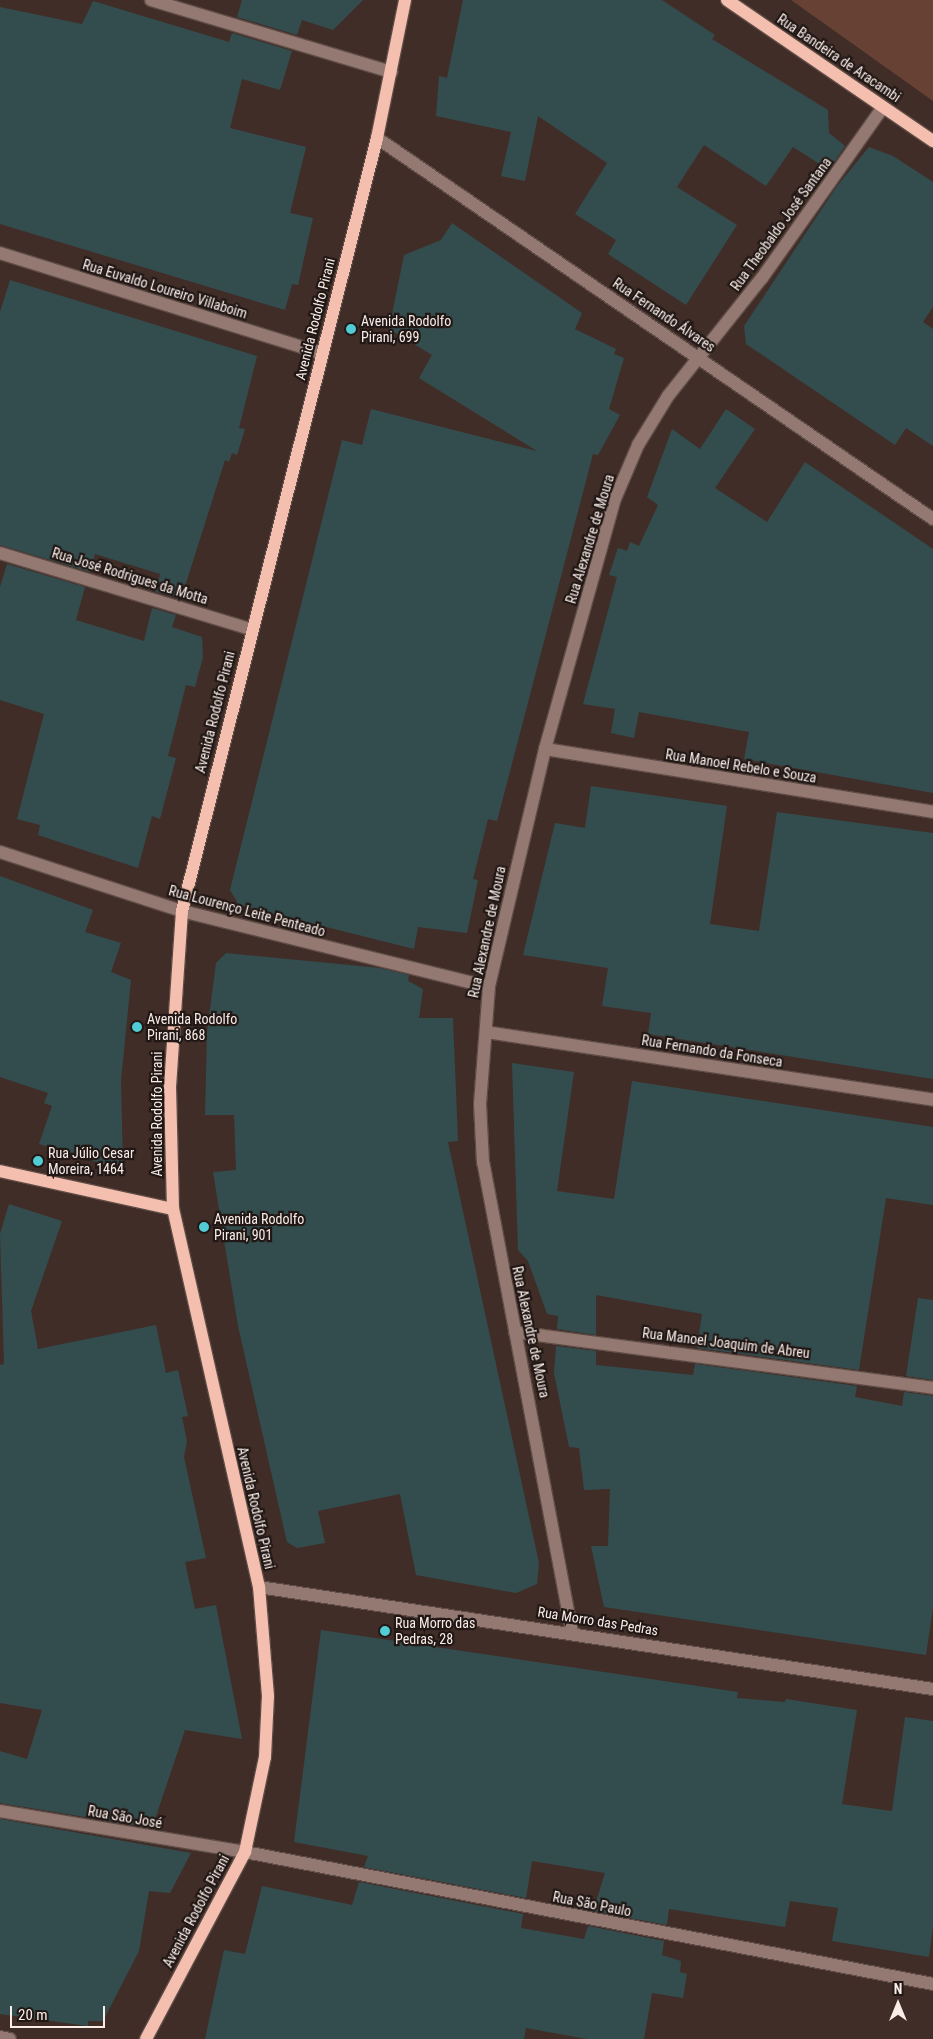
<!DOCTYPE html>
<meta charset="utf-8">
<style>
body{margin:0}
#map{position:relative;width:933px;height:2039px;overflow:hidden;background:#412d27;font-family:"Roboto Condensed",sans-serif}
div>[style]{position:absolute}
.green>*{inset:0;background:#674134}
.building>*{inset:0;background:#334d4f}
.roads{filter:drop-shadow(1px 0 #5f4c46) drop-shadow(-1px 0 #5f4c46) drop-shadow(0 1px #5f4c46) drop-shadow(0 -1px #5f4c46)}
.minor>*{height:12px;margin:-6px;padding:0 6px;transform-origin:6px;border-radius:6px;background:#937971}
.major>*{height:12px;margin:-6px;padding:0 6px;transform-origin:6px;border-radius:6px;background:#f4bfae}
.dots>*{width:14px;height:14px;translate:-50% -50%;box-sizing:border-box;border:2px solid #211815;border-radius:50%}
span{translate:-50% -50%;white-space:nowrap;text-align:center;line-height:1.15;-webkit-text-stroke:4.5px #211815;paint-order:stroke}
.street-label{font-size:14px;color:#faede8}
.poi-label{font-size:14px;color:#faede8}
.left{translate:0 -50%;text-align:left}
.north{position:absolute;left:873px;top:1979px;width:50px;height:50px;-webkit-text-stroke:4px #211815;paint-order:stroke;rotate:0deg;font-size:14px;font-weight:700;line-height:20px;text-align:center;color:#faede8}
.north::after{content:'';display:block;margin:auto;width:18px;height:22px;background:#faede8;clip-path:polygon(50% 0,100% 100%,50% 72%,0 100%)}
.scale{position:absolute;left:10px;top:2006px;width:95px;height:22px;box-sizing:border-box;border:2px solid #faede8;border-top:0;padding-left:6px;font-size:15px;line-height:18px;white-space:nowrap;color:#faede8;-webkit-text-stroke:4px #211815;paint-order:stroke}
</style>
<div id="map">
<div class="green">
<i style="clip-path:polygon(791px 0,933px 0,933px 101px)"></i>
</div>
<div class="building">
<i style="clip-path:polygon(242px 0,363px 0,333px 30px,302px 20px,297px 35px,237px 17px)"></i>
<i style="clip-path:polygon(463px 0,662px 0,715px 35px,712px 39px,828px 110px,829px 133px,845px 146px,829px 170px,793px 147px,766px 186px,704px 145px,677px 187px,737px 225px,686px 305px,608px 254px,616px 240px,575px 214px,607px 163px,538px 116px,525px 181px,501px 176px,511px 132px,436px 116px,439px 76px,447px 78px)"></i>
<i style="clip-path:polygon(93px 1px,229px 42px,232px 33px,292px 51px,280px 90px,242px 79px,230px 128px,306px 147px,290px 213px,313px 218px,298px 285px,292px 284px,285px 310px,0 224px,0 7px,82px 24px)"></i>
<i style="clip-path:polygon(869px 147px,893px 156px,933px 182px,933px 307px,923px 322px,933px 329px,933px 446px,906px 428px,895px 445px,746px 344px,744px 326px,837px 186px)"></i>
<i style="clip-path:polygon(452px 223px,582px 313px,575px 329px,616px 349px,614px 354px,624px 358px,609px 409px,620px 415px,598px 455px,593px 454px,497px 821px,488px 819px,473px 879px,478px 880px,467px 933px,418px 927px,414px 949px,239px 905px,230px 890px,342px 440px,362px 445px,371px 409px,537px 451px,419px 378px,432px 355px,389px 329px,404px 255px,441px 240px)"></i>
<i style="clip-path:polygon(10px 280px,257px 356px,239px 428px,245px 429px,237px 455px,232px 453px,229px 462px,225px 460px,181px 599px,156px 592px,160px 574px,95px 554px,90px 572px,0 545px,0 312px)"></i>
<i style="clip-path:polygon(726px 409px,755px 429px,715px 488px,767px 522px,805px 462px,933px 549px,933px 793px,744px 759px,749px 732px,639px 712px,634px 738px,611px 733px,615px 709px,583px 704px,617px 577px,609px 575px,618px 548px,627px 551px,630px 542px,639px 546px,658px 505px,647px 497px,672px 429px,700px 449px)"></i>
<i style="clip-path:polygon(7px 564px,85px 587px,76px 620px,144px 641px,152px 608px,176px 615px,172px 627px,202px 637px,203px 657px,195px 687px,186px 685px,168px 756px,176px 758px,160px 819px,152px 816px,138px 868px,38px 835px,40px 825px,17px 819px,44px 714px,0 700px,0 587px)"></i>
<i style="clip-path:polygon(591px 786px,727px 806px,710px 924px,759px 931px,777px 812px,933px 833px,933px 1079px,648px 1034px,651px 1013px,602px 1006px,608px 968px,523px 955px,555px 823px,585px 828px)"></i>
<i style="clip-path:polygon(0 876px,93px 910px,85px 932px,121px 943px,111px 972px,131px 980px,121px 1080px,123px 1170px,39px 1144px,52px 1106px,44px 1103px,48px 1093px,0 1077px)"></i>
<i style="clip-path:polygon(226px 953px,380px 968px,409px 975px,408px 981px,423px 989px,419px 1018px,453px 1018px,458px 1141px,448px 1142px,539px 1563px,537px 1584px,516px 1593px,416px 1575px,400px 1494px,318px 1511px,325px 1543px,297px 1548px,287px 1542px,238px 1326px,213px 1172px,236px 1170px,234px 1115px,205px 1115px,207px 1032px,216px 963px)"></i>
<i style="clip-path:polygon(512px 1063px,574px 1072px,557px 1191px,614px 1199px,632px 1081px,933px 1127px,933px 1205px,886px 1198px,859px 1370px,697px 1348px,702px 1314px,596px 1295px,596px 1335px,557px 1329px,558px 1316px,547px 1314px,528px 1261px,518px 1250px)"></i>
<i style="clip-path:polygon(9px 1204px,62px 1221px,31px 1311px,38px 1349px,156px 1325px,166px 1373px,178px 1370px,188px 1416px,182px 1417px,187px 1441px,184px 1457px,206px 1558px,185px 1562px,195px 1609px,216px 1605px,242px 1739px,185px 1730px,152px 1828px,0 1803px,0 1751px,27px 1759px,42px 1710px,0 1703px,0 1365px,4px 1364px,0 1234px)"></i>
<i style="clip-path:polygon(918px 1298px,933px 1300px,933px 1380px,906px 1376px)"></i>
<i style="clip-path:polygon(556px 1346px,596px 1351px,596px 1365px,693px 1375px,695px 1364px,857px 1386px,855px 1397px,902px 1406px,904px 1392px,933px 1396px,933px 1608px,926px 1655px,604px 1607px,591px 1546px,608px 1546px,610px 1489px,584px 1490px,579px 1448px,569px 1447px,554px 1373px)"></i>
<i style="clip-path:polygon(321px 1630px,738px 1692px,737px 1698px,785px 1702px,786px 1699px,857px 1710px,842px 1804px,892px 1811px,905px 1717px,933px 1721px,933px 1926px,929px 1957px,832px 1941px,838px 1908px,790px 1901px,785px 1927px,669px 1909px,667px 1925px,593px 1911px,605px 1873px,532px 1861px,526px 1898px,364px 1867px,368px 1856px,294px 1842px)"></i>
<i style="clip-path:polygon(0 1819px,191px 1853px,170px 1893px,149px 1891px,139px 1951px,103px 2021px,88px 2021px,88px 2026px,0 2014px)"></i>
<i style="clip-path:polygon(359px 1882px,523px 1914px,521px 1928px,584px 1939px,588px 1926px,664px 1941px,662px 1955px,681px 1961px,680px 1972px,687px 1974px,683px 1998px,652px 1993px,644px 2039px,587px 2039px,526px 2028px,524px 2039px,205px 2039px,224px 1950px,245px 1954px,262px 1886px,352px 1905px)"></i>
</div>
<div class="roads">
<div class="minor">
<i style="left:151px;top:0;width:251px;rotate:16.7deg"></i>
<i style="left:377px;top:138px;width:674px;rotate:34.42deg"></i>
<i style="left:0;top:253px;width:337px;rotate:17.3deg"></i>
<i style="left:0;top:553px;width:261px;rotate:16.9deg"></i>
<i style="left:545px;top:749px;width:393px;rotate:9.2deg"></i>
<i style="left:0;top:852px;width:191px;rotate:18deg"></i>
<i style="left:182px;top:911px;width:316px;rotate:13.9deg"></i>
<i style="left:486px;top:1032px;width:452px;rotate:8.6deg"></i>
<i style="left:515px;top:1332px;width:422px;rotate:7.6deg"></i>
<i style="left:259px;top:1587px;width:682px;rotate:8.61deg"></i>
<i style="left:572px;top:1632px;width:477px;rotate:-100.7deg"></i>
<i style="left:483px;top:1163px;width:59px;rotate:-92.9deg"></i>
<i style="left:480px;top:1104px;width:118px;rotate:-85.6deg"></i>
<i style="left:489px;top:986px;width:244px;rotate:-76.7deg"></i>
<i style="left:545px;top:749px;width:260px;rotate:-74.4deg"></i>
<i style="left:615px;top:499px;width:59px;rotate:-66.9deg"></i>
<i style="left:638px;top:445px;width:57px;rotate:-58.5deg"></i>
<i style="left:668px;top:396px;width:151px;rotate:-51.5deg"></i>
<i style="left:762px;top:278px;width:209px;rotate:-54.7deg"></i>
<i style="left:0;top:1811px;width:248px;rotate:9.5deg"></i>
<i style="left:245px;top:1852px;width:701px;rotate:10.86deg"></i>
<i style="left:0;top:2037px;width:10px;rotate:11deg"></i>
</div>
<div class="major">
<i style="left:727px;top:0;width:250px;rotate:34.4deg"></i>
<i style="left:0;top:1171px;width:177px;rotate:12.4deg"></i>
<i style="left:146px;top:2039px;width:212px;rotate:-62.1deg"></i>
<i style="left:245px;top:1852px;width:97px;rotate:-78.1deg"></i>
<i style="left:265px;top:1757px;width:61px;rotate:-87.2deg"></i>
<i style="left:268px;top:1696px;width:109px;rotate:-94.7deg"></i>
<i style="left:259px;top:1587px;width:388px;rotate:-102.8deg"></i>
<i style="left:173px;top:1209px;width:122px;rotate:-91.4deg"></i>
<i style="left:170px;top:1087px;width:176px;rotate:-86.1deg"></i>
<i style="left:182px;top:911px;width:797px;rotate:-75.84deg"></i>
<i style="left:377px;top:138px;width:141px;rotate:-78.5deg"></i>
</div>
</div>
<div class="dots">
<i style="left:351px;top:329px;background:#51ccd4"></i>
<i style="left:137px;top:1027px;background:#51ccd4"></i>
<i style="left:38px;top:1161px;background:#51ccd4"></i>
<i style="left:204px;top:1227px;background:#51ccd4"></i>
<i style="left:385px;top:1631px;background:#51ccd4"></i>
</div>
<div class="street-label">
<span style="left:839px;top:58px;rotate:34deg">Rua Bandeira de Aracambi</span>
<span style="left:781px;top:224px;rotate:-54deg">Rua Theobaldo José Santana</span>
<span style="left:165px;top:289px;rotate:17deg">Rua Euvaldo Loureiro Villaboim</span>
<span style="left:664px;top:315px;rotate:34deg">Rua Fernando Álvares</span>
<span style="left:315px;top:319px;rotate:-76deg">Avenida Rodolfo Pirani</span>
<span style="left:590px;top:539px;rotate:-73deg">Rua Alexandre de Moura</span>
<span style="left:130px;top:576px;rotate:17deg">Rua José Rodrigues da Motta</span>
<span style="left:215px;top:712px;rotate:-76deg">Avenida Rodolfo Pirani</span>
<span style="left:741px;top:766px;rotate:9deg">Rua Manoel Rebelo e Souza</span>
<span style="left:247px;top:911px;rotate:15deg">Rua Lourenço Leite Penteado</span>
<span style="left:487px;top:932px;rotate:-78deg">Rua Alexandre de Moura</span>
<span style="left:712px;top:1051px;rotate:9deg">Rua Fernando da Fonseca</span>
<span style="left:157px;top:1114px;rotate:-90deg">Avenida Rodolfo Pirani</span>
<span style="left:531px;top:1332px;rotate:78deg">Rua Alexandre de Moura</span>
<span style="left:726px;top:1343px;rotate:7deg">Rua Manoel Joaquim de Abreu</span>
<span style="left:256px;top:1508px;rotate:77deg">Avenida Rodolfo Pirani</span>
<span style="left:598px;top:1621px;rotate:9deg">Rua Morro das Pedras</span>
<span style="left:125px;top:1817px;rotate:10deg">Rua São José</span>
<span style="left:592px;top:1904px;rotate:11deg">Rua São Paulo</span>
<span style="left:196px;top:1911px;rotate:-62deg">Avenida Rodolfo Pirani</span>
</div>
<div class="poi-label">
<span class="left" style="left:361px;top:329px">Avenida Rodolfo<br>Pirani, 699</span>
<span class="left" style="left:147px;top:1027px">Avenida Rodolfo<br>Pirani, 868</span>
<span class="left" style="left:48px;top:1161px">Rua Júlio Cesar<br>Moreira, 1464</span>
<span class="left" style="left:214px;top:1227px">Avenida Rodolfo<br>Pirani, 901</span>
<span class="left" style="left:395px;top:1631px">Rua Morro das<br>Pedras, 28</span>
</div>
<div class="north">N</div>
<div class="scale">20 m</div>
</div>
